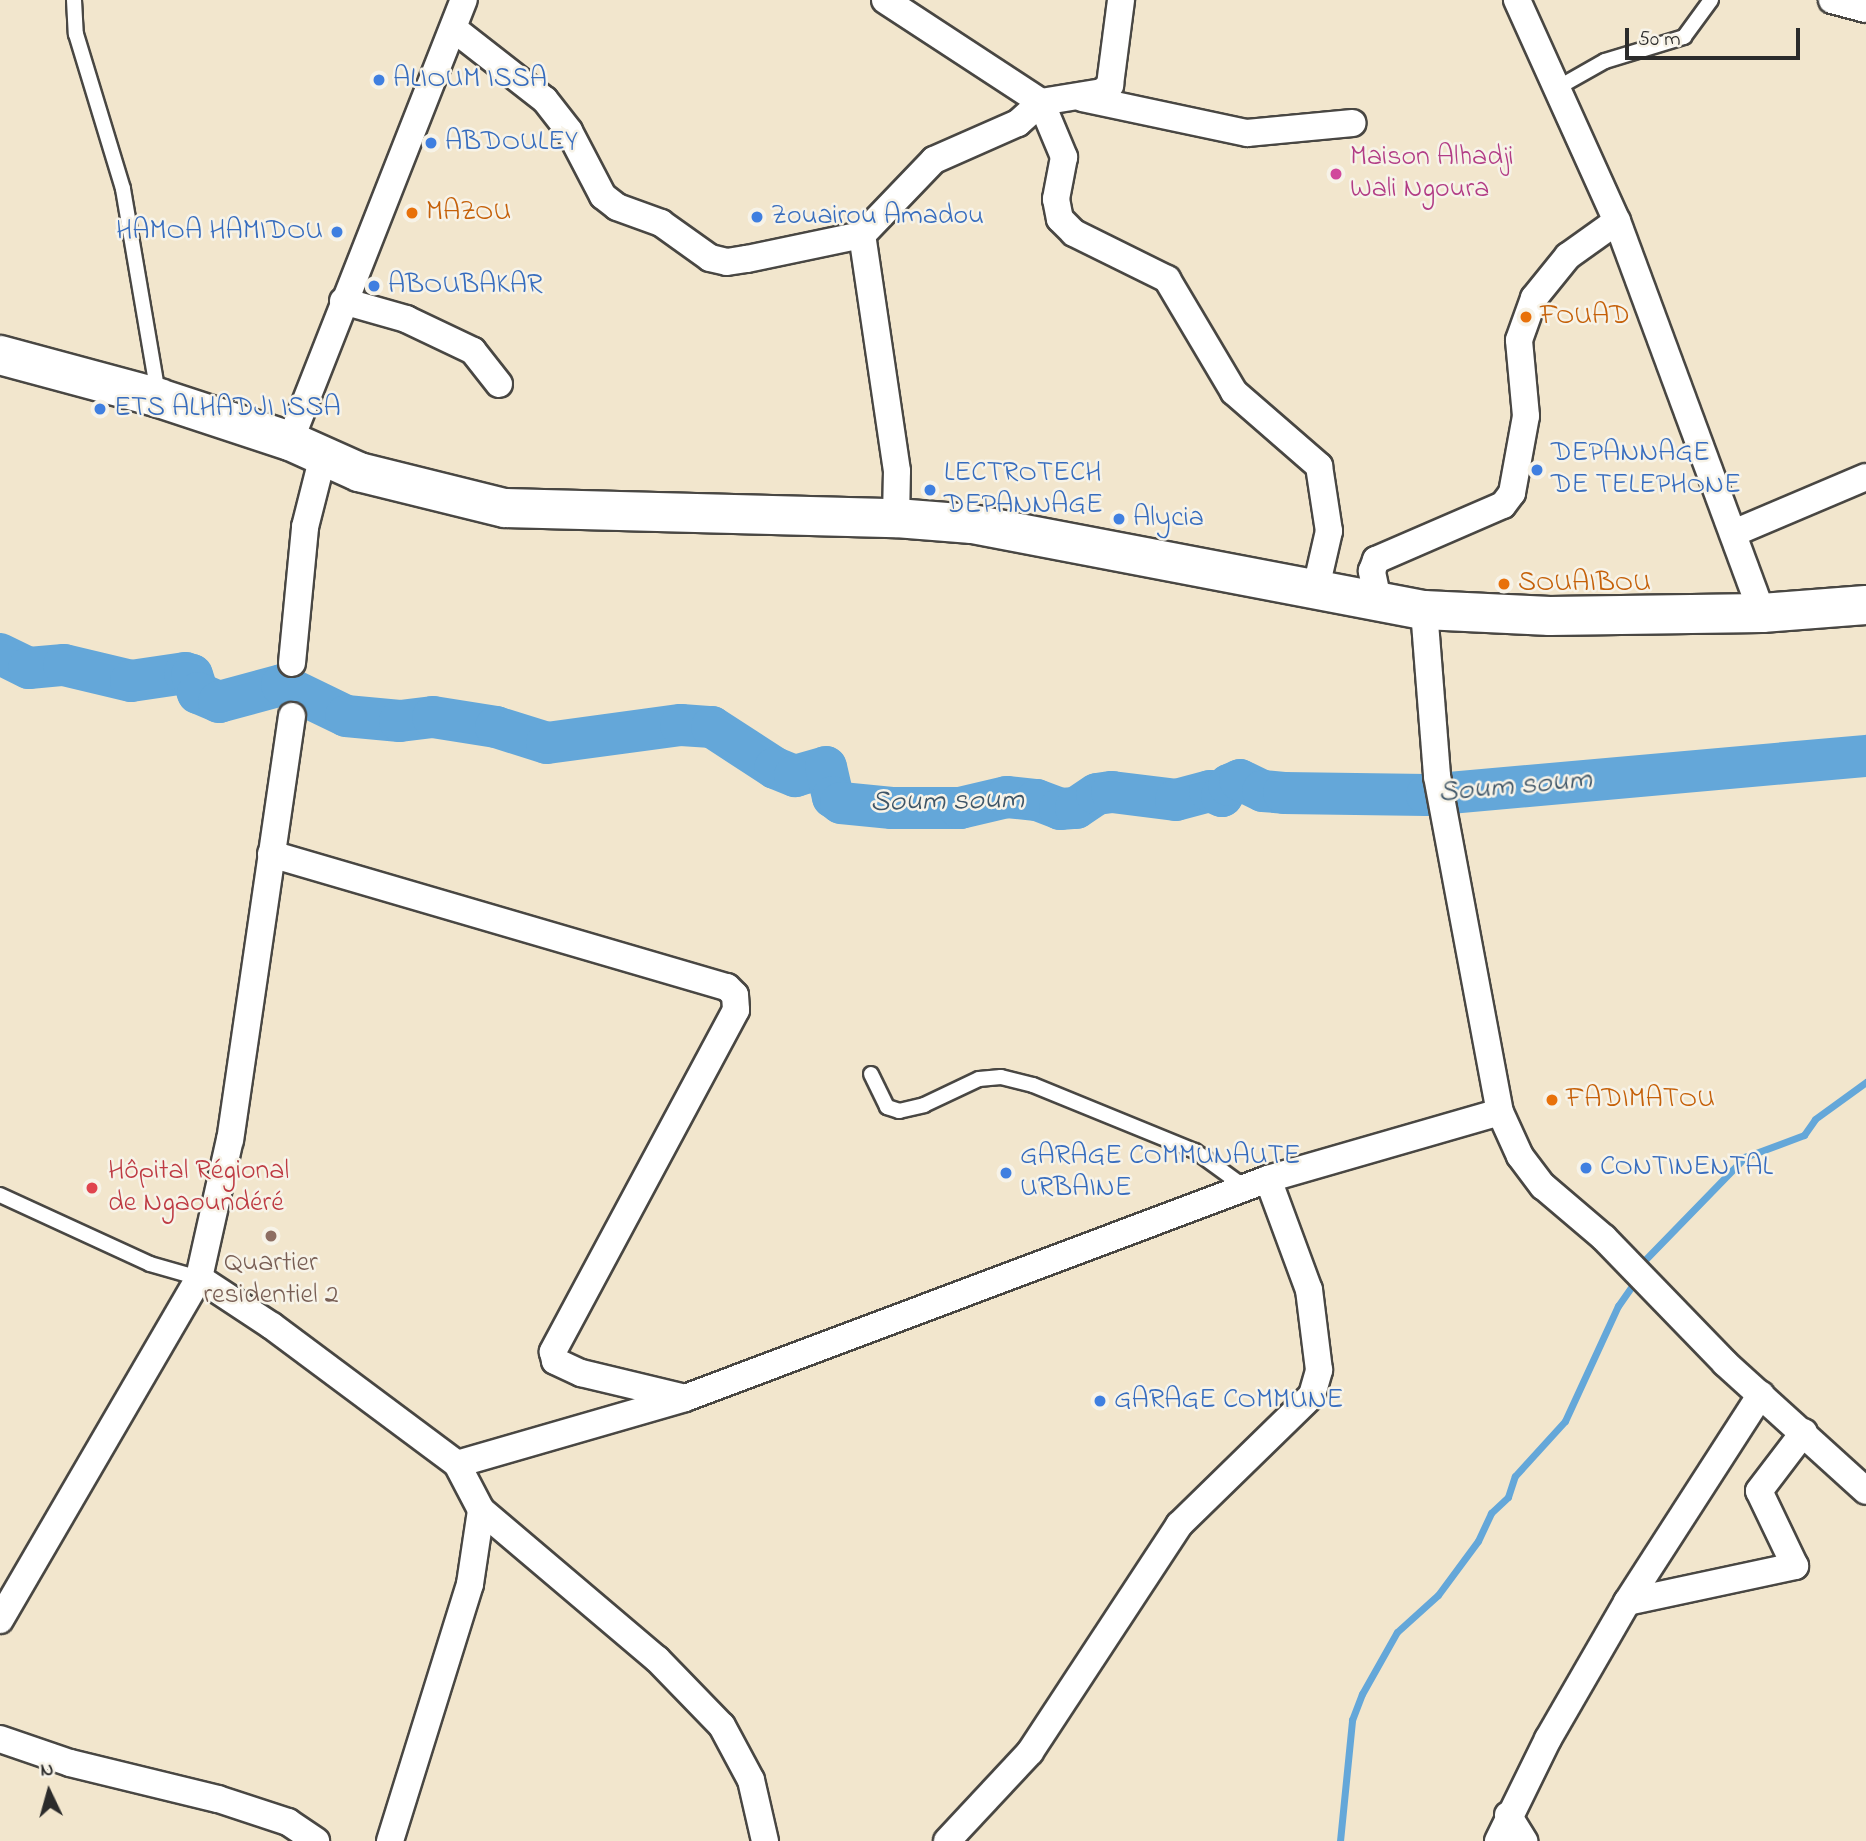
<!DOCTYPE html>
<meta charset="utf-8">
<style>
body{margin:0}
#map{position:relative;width:1866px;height:1841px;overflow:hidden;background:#f2e6cd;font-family:"Indie Flower",sans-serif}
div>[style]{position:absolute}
.stream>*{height:7px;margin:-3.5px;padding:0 3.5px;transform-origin:3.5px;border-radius:3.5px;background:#64a7d9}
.river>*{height:42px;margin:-21px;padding:0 21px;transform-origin:21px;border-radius:21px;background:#64a7d9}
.roads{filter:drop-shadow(2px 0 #494743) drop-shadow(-2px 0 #494743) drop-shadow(0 2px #494743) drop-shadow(0 -2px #494743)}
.lane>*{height:14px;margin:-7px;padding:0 7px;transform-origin:7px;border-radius:7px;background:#fff}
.street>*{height:26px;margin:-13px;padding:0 13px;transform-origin:13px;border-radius:13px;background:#fff}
.primary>*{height:38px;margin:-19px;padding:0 19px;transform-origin:19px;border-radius:19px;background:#fff}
.dots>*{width:19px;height:19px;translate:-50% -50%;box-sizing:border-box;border:4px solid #f7f3e8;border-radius:50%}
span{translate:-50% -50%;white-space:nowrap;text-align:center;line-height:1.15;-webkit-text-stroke:5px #f7f3e8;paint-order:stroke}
.shop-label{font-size:28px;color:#366cbe}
.left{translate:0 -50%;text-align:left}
.right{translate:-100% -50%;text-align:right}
.hotel-label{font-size:28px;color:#b23c85}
.food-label{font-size:28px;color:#c56008}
.health-label{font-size:28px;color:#be3a42}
.education-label{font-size:28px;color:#785e54}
.water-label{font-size:30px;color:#3f5668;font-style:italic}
.north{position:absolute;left:14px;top:1757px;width:70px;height:70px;-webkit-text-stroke:5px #f7f3e8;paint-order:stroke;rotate:355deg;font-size:19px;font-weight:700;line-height:28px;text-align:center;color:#2b2b2b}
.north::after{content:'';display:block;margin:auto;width:24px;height:32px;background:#2b2b2b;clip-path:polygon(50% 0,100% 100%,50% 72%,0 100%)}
.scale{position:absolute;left:1625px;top:28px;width:175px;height:32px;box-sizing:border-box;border:4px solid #2b2b2b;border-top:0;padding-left:9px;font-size:21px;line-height:24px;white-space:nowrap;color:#2b2b2b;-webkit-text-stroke:5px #f7f3e8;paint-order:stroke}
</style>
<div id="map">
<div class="stream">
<i style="left:1640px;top:1265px;width:151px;rotate:-45.8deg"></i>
<i style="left:1745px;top:1157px;width:63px;rotate:-20.4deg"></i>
<i style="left:1804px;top:1135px;width:19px;rotate:-55deg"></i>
<i style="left:1815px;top:1119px;width:63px;rotate:-36deg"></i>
<i style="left:1340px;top:1841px;width:122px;rotate:-84.3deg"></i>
<i style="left:1352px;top:1720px;width:28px;rotate:-69deg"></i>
<i style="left:1362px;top:1694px;width:71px;rotate:-60.6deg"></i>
<i style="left:1397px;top:1632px;width:55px;rotate:-42.1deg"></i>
<i style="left:1438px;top:1595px;width:67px;rotate:-53.5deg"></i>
<i style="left:1478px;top:1541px;width:31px;rotate:-65deg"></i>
<i style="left:1491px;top:1513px;width:23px;rotate:-43deg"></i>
<i style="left:1508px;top:1497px;width:22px;rotate:-72deg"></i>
<i style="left:1515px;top:1476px;width:74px;rotate:-47.7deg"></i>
<i style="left:1565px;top:1421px;width:127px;rotate:-65.3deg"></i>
<i style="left:1618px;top:1306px;width:32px;rotate:-55deg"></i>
</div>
<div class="river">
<i style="left:0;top:654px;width:32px;rotate:26deg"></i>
<i style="left:29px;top:668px;width:35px;rotate:-5deg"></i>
<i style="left:64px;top:665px;width:69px;rotate:13.4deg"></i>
<i style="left:131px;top:681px;width:55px;rotate:-8.4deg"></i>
<i style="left:185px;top:673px;width:7px;rotate:16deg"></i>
<i style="left:192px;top:675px;width:19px;rotate:72deg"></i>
<i style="left:198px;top:693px;width:23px;rotate:23deg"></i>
<i style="left:219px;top:702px;width:65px;rotate:-15.1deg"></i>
<i style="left:282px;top:685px;width:71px;rotate:25.8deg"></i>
<i style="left:346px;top:716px;width:54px;rotate:5.3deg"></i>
<i style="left:400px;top:721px;width:33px;rotate:-7deg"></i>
<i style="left:433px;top:717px;width:64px;rotate:9deg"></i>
<i style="left:496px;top:727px;width:53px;rotate:17.4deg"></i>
<i style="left:547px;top:743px;width:135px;rotate:-7.7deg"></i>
<i style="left:681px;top:725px;width:31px;rotate:4deg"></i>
<i style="left:712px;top:727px;width:75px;rotate:33.1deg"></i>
<i style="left:775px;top:768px;width:22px;rotate:22deg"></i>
<i style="left:795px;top:776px;width:32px;rotate:-16deg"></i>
<i style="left:826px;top:767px;width:31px;rotate:77deg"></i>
<i style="left:833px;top:797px;width:10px;rotate:37deg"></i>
<i style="left:841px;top:803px;width:51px;rotate:5.6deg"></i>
<i style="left:892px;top:808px;width:68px"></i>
<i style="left:960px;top:808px;width:48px;rotate:-13.2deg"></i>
<i style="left:1007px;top:797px;width:30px;rotate:6deg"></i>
<i style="left:1037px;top:800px;width:25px;rotate:21deg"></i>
<i style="left:1060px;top:809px;width:16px;rotate:-4deg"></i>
<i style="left:1076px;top:808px;width:25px;rotate:-34deg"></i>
<i style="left:1097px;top:794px;width:15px;rotate:-8deg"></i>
<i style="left:1112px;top:792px;width:64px;rotate:7.1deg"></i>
<i style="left:1176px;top:800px;width:35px;rotate:-15deg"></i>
<i style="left:1210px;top:791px;width:13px;rotate:23deg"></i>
<i style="left:1222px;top:796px;width:13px;rotate:-58deg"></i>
<i style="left:1229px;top:785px;width:12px;rotate:-24deg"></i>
<i style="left:1240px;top:780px;width:25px;rotate:26deg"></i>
<i style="left:1263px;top:791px;width:21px;rotate:5deg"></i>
<i style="left:1284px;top:793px;width:143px;rotate:0.8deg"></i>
<i style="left:1427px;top:795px;width:441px;rotate:-5.1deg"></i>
</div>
<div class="roads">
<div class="lane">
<i style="left:74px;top:0;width:34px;rotate:87deg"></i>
<i style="left:76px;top:34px;width:162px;rotate:73.1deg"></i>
<i style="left:123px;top:189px;width:207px;rotate:80.3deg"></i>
<i style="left:1559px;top:87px;width:53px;rotate:-29.5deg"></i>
<i style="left:1605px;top:61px;width:83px;rotate:-16.9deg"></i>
<i style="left:1684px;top:37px;width:46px;rotate:-53.9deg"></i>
<i style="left:871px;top:1074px;width:37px;rotate:64deg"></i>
<i style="left:887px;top:1107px;width:13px;rotate:18deg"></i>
<i style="left:899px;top:1111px;width:26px;rotate:-13deg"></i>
<i style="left:924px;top:1105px;width:61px;rotate:-25.3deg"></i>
<i style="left:979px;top:1079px;width:22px;rotate:-5deg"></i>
<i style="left:1001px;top:1077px;width:33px;rotate:14deg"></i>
<i style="left:1033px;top:1085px;width:175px;rotate:22.2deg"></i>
<i style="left:1195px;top:1151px;width:63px;rotate:36deg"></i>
<i style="left:0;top:1195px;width:165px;rotate:24.7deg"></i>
<i style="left:150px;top:1264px;width:51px;rotate:15.9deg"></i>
</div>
<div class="street">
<i style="left:885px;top:0;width:186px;rotate:33.2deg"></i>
<i style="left:1041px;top:102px;width:60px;rotate:67.3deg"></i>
<i style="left:1064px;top:157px;width:43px;rotate:100.8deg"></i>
<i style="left:1056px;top:199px;width:20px;rotate:79deg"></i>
<i style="left:1060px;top:219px;width:20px;rotate:45deg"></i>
<i style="left:1074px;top:233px;width:104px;rotate:26.3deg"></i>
<i style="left:1167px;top:279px;width:131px;rotate:59.3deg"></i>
<i style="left:1234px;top:392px;width:113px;rotate:41deg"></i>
<i style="left:1319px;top:466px;width:66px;rotate:81.3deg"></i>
<i style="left:1329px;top:531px;width:63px;rotate:102.9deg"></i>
<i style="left:1517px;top:0;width:243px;rotate:65.7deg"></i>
<i style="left:1617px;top:221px;width:418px;rotate:69.7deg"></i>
<i style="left:1832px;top:0;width:35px;rotate:15deg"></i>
<i style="left:454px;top:29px;width:115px;rotate:38deg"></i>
<i style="left:545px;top:100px;width:39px;rotate:52deg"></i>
<i style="left:569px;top:131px;width:73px;rotate:62.4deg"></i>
<i style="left:603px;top:196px;width:18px;rotate:38deg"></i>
<i style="left:617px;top:207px;width:47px;rotate:20deg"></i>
<i style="left:661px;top:223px;width:60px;rotate:35.5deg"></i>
<i style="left:710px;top:258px;width:17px;rotate:13deg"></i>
<i style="left:727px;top:262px;width:20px;rotate:-9deg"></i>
<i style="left:747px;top:259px;width:117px;rotate:-11.8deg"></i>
<i style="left:1082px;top:98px;width:169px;rotate:12deg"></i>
<i style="left:1247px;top:133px;width:106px;rotate:-5.4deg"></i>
<i style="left:343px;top:301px;width:66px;rotate:15.9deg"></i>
<i style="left:406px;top:319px;width:74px;rotate:25.5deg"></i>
<i style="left:473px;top:351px;width:42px;rotate:51.8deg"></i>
<i style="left:290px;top:441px;width:474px;rotate:-68.5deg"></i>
<i style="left:896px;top:518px;width:47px;rotate:-88.8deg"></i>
<i style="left:897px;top:471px;width:239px;rotate:-98.4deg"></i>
<i style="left:862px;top:235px;width:104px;rotate:-46.2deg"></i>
<i style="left:934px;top:160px;width:92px;rotate:-23.8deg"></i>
<i style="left:1018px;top:123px;width:31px;rotate:-42deg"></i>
<i style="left:1041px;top:102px;width:62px;rotate:-9.3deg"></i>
<i style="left:1102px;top:92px;width:11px;rotate:-41deg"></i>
<i style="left:1110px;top:85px;width:86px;rotate:-82.6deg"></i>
<i style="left:1734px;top:533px;width:143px;rotate:-23deg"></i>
<i style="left:1379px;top:605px;width:35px;rotate:-102deg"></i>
<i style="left:1372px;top:571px;width:12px;rotate:-70deg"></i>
<i style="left:1376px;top:560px;width:138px;rotate:-23.4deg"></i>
<i style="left:1503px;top:505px;width:15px;rotate:-53deg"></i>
<i style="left:1512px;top:493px;width:78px;rotate:-79.7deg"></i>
<i style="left:1526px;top:416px;width:76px;rotate:-95.3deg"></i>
<i style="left:1519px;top:340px;width:45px;rotate:-70.3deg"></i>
<i style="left:1534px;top:298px;width:54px;rotate:-51deg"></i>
<i style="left:1568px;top:256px;width:60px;rotate:-35.5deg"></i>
<i style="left:1424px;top:610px;width:167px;rotate:85.5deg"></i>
<i style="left:1437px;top:776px;width:342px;rotate:79.4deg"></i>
<i style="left:1500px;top:1112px;width:48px;rotate:65.6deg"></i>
<i style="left:1520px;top:1156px;width:38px;rotate:53deg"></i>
<i style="left:1543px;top:1186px;width:80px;rotate:40.4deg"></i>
<i style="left:1604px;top:1238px;width:174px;rotate:45.9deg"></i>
<i style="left:1725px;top:1363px;width:190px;rotate:42.2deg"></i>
<i style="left:292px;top:663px;width:137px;rotate:-84.5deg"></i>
<i style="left:305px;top:527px;width:73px;rotate:-75.8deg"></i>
<i style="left:292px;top:716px;width:428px;rotate:98.3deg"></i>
<i style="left:230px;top:1139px;width:142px;rotate:102.6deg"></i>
<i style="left:199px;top:1278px;width:87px;rotate:33.3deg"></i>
<i style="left:272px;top:1326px;width:231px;rotate:36.7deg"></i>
<i style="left:457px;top:1464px;width:237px;rotate:-16.1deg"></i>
<i style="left:685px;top:1398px;width:623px;rotate:-20.59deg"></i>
<i style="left:1268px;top:1179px;width:241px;rotate:-16.1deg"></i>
<i style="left:271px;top:854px;width:475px;rotate:16.3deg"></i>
<i style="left:727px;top:987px;width:11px;rotate:45deg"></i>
<i style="left:735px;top:995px;width:15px;rotate:86deg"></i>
<i style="left:736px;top:1010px;width:388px;rotate:118.2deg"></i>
<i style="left:553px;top:1352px;width:9px;rotate:77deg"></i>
<i style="left:555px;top:1361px;width:29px;rotate:25deg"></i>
<i style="left:581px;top:1373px;width:107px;rotate:13.5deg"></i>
<i style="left:457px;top:1464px;width:52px;rotate:62.4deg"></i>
<i style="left:481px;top:1510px;width:231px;rotate:40.3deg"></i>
<i style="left:657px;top:1659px;width:93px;rotate:45.9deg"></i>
<i style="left:722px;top:1726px;width:61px;rotate:61.8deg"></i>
<i style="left:751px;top:1780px;width:63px;rotate:77.1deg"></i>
<i style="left:1627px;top:1602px;width:172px;rotate:-12.1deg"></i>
<i style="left:1795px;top:1566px;width:83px;rotate:-115.6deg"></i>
<i style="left:1759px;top:1491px;width:74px;rotate:-52.7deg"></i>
<i style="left:0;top:1620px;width:396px;rotate:-59.8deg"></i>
<i style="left:0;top:1739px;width:74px;rotate:18.9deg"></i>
<i style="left:70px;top:1763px;width:152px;rotate:13.7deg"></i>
<i style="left:218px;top:1799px;width:74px;rotate:18.2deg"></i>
<i style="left:288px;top:1822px;width:34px;rotate:34deg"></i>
<i style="left:1508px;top:1815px;width:31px;rotate:58deg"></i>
<i style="left:390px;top:1841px;width:269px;rotate:-72.7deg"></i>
<i style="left:470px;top:1584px;width:75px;rotate:-81.5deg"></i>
<i style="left:947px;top:1841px;width:122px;rotate:-47deg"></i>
<i style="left:1030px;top:1752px;width:272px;rotate:-56.7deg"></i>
<i style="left:1179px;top:1525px;width:186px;rotate:-44.3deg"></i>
<i style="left:1312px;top:1395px;width:26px;rotate:-74deg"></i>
<i style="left:1319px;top:1370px;width:81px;rotate:-97.1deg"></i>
<i style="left:1309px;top:1290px;width:118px;rotate:-110.3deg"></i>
<i style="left:1498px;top:1841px;width:114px;rotate:-63.9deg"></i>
<i style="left:1548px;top:1739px;width:158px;rotate:-60deg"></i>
<i style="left:1627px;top:1602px;width:247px;rotate:-57.2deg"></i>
</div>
<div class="primary">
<i style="left:0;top:355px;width:165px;rotate:15.1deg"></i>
<i style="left:159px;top:398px;width:138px;rotate:18.2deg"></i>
<i style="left:290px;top:441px;width:76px;rotate:24.2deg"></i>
<i style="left:359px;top:472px;width:150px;rotate:13.9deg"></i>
<i style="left:505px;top:508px;width:391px;rotate:1.5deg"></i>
<i style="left:896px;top:518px;width:76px;rotate:4.5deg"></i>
<i style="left:972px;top:524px;width:460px;rotate:10.8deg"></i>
<i style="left:1424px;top:610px;width:126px;rotate:2.7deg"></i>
<i style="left:1550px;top:616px;width:212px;rotate:-0.8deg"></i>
<i style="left:1762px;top:613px;width:104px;rotate:-4.4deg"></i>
</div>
</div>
<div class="dots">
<i style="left:379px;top:80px;background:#3f7fe0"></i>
<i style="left:431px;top:143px;background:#3f7fe0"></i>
<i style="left:1336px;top:174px;background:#d1479c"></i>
<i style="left:412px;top:213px;background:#e8710a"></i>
<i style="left:757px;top:217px;background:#3f7fe0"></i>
<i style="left:337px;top:232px;background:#3f7fe0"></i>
<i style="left:374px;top:286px;background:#3f7fe0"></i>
<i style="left:1526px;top:317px;background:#e8710a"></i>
<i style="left:100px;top:409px;background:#3f7fe0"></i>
<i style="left:1537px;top:470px;background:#3f7fe0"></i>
<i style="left:930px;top:490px;background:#3f7fe0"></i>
<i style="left:1119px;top:519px;background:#3f7fe0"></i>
<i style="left:1504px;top:584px;background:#e8710a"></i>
<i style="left:1552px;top:1100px;background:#e8710a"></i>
<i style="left:1586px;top:1168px;background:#3f7fe0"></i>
<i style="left:1006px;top:1173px;background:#3f7fe0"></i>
<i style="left:92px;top:1188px;background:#e0444e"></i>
<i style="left:271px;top:1236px;background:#8d6e63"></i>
<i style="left:1100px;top:1401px;background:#3f7fe0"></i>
</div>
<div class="shop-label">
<span class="left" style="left:393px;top:80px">ALIOUM ISSA</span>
<span class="left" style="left:445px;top:143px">ABDOULEY</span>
<span class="left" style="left:771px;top:217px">Zouairou Amadou</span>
<span class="right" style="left:323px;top:232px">HAMOA HAMIDOU</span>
<span class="left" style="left:388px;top:286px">ABOUBAKAR</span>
<span class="left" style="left:114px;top:409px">ETS ALHADJI ISSA</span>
<span class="left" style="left:1551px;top:470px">DEPANNAGE<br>DE TELEPHONE</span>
<span class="left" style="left:944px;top:490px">LECTROTECH<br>DEPANNAGE</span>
<span class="left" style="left:1133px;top:519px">Alycia</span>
<span class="left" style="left:1020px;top:1173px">GARAGE COMMUNAUTE<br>URBAINE</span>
<span class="left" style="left:1600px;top:1168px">CONTINENTAL</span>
<span class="left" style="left:1114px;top:1401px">GARAGE COMMUNE</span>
</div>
<div class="hotel-label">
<span class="left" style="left:1350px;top:174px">Maison Alhadji<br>Wali Ngoura</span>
</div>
<div class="food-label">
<span class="left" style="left:426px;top:213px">MAZOU</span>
<span class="left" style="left:1540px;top:317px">FOUAD</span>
<span class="left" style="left:1518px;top:584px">SOUAIBOU</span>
<span class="left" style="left:1566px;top:1100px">FADIMATOU</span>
</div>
<div class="health-label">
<span class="left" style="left:108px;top:1188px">Hôpital Régional<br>de Ngaoundéré</span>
</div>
<div class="education-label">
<span style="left:271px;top:1280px">Quartier<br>residentiel 2</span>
</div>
<div class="water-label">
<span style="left:1515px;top:787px;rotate:-5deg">Soum soum</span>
<span style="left:947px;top:802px;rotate:-1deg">Soum soum</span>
</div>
<div class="north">N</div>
<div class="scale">50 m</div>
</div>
